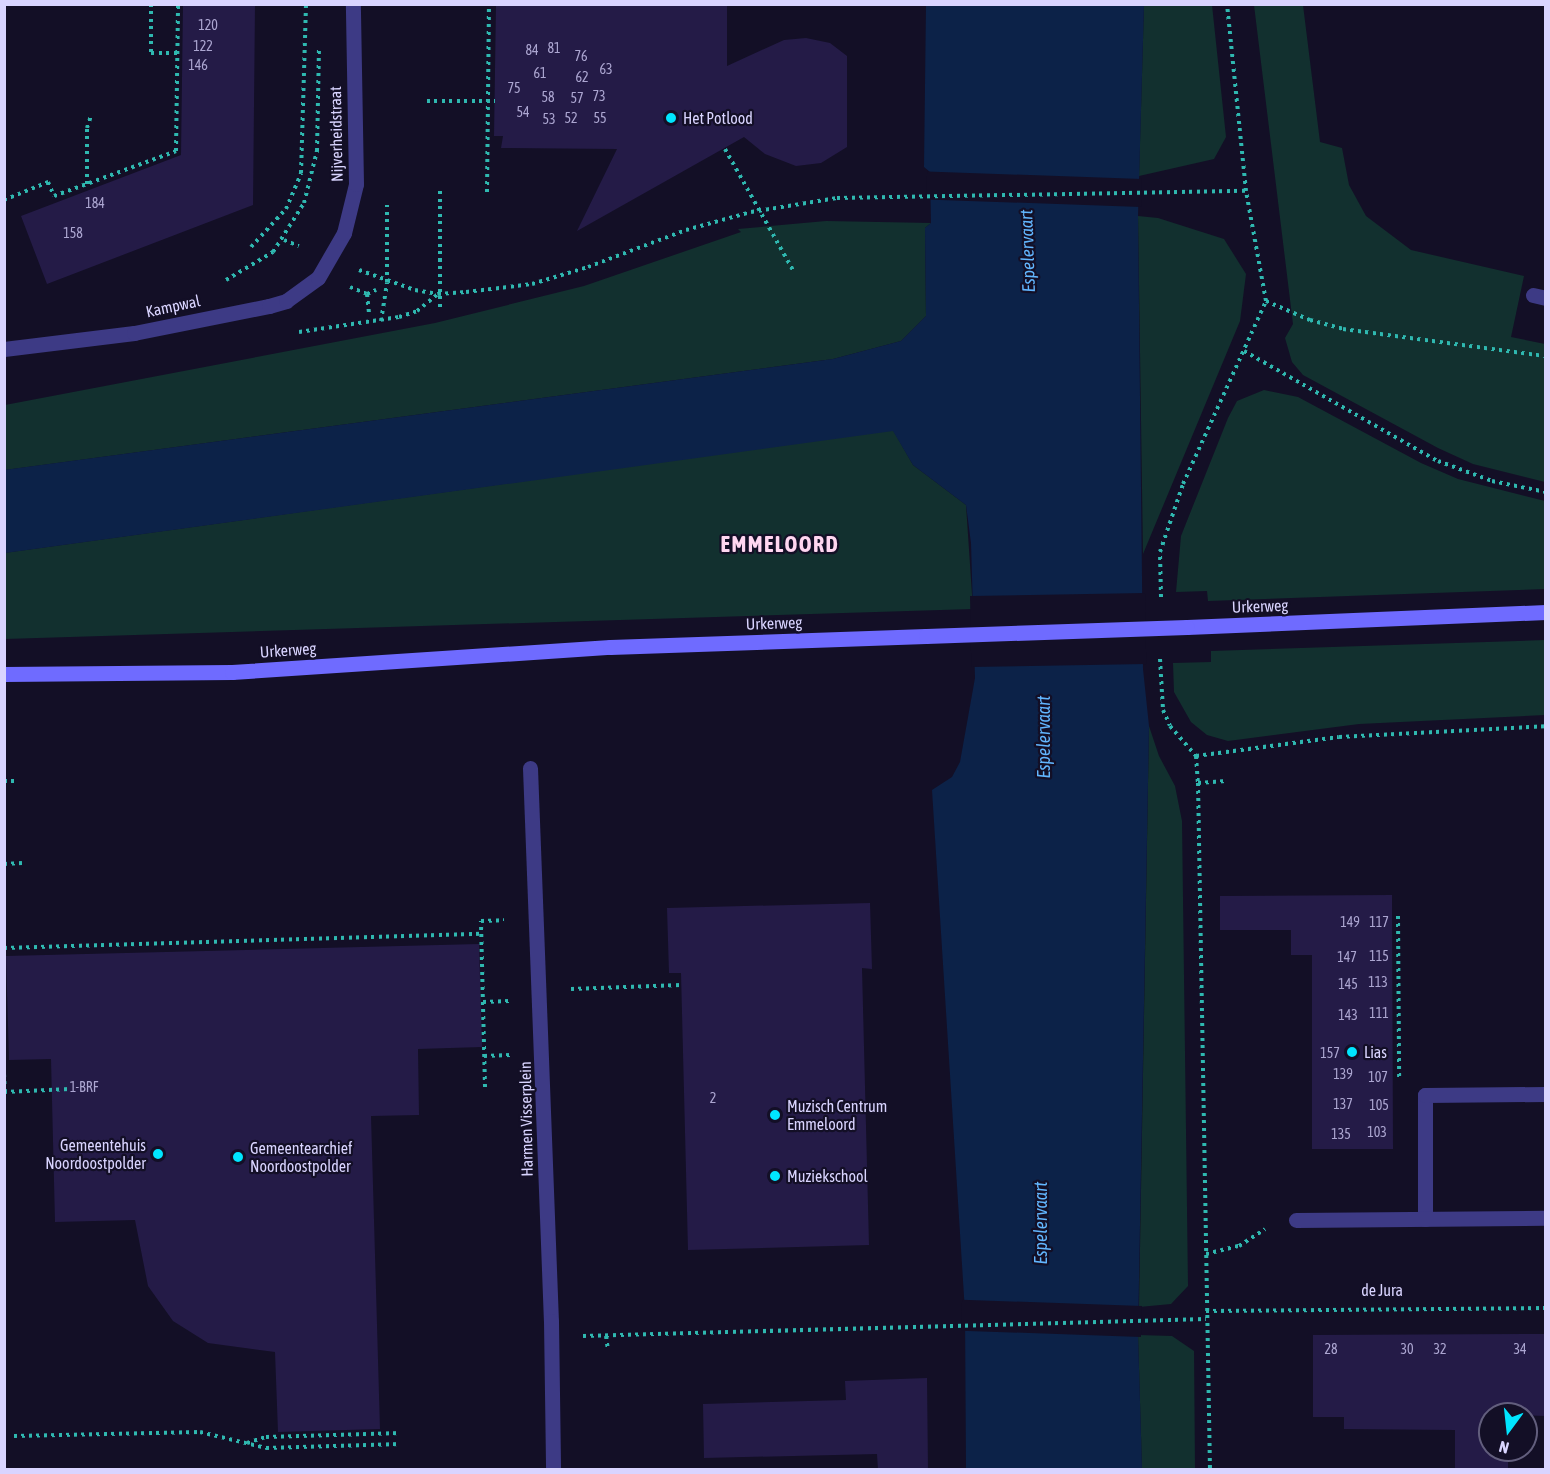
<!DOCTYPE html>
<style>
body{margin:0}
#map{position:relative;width:1550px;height:1474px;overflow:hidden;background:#130f26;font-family:"Asap Condensed",sans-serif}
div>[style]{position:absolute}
.green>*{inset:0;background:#12302f}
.water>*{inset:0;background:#0c2248}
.pier>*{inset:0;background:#130f26;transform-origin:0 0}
.building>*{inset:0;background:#241b47}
.path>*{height:4px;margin-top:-2px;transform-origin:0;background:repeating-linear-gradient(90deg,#2fb8b0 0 3px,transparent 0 7.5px)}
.service>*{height:15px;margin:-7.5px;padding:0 7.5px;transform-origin:7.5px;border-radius:7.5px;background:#3d3a85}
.minor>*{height:15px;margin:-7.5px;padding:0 7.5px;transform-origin:7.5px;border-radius:7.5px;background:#3d3a85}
.secondary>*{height:15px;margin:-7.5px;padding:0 7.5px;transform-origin:7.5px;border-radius:7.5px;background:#6f6bff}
.secondary-bridge>*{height:15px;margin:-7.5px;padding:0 7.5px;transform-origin:7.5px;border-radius:7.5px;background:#6f6bff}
.dots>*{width:16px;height:16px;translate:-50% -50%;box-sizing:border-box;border:3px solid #130f26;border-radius:50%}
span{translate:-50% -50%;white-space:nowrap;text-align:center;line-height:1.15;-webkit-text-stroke:4.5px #130f26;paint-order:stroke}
.number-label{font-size:14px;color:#aca6d1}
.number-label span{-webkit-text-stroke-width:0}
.poi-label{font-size:16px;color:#d9d4ff}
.left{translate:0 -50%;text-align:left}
.right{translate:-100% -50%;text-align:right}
.street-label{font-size:16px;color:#d9d4ff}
.water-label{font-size:18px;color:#62b6ff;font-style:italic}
.district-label{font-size:22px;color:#ffd6f0;font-weight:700;letter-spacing:1.5px}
.frame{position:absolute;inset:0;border:6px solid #d9d4ff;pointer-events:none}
.north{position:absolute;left:1478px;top:1402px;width:60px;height:60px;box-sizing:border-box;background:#130f26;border:2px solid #625e7d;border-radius:50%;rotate:195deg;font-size:16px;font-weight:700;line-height:24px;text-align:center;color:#d9d4ff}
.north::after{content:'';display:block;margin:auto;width:21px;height:27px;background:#00e5ff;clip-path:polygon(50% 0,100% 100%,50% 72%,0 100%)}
</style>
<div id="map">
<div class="green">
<i style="clip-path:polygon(1144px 5px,1212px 5px,1226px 137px,1214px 159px,1139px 176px)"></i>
<i style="clip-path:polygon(1254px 5px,1303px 5px,1320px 142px,1342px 148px,1349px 185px,1366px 216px,1411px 250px,1524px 276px,1511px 337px,1545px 344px,1545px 482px,1473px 464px,1438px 448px,1303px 375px,1292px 362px,1285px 338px,1293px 324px)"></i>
<i style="clip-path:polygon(1138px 216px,1158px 218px,1224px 239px,1246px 274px,1240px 321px,1143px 554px)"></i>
<i style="clip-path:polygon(826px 221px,931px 223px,925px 228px,926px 316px,901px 341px,833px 359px,5px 470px,5px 405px,435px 323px,584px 286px,741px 232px,738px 229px)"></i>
<i style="clip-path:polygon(1264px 390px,1298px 397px,1421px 463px,1458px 479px,1545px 501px,1545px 589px,1208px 601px,1207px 591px,1176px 592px,1181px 536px,1228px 418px,1237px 401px)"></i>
<i style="clip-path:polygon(893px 430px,913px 465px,966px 505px,973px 609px,5px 639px,4px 553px)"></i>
<i style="clip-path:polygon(1545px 640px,1545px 715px,1359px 724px,1228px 741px,1207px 735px,1191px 722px,1174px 692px,1173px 663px,1211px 662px,1211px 651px)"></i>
<i style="clip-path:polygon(1149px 726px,1159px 756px,1175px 786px,1182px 821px,1188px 1286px,1171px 1304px,1139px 1307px)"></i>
<i style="clip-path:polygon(1138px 1335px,1172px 1336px,1194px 1351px,1195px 1469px,1142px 1469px)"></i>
</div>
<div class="water">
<i style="clip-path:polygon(926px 5px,1144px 5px,1138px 216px,1143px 669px,1149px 726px,1138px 1335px,1142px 1469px,966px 1469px,965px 1312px,932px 790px,952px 777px,960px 762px,975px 678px,971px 543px,966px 505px,913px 465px,893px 431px,5px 553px,4px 470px,833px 359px,901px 341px,926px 316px,925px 228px,931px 223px,930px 172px,924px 167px)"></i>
</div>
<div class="pier">
<i style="left:1142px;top:179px;width:28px;height:215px;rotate:92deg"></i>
<i style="left:1145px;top:593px;width:71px;height:175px;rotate:89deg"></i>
<i style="left:1142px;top:1306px;width:31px;height:180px;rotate:92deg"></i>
</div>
<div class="building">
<i style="clip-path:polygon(183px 4px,255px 4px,253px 205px,47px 284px,21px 216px,181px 155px)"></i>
<i style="clip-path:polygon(496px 4px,727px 4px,727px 66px,784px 40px,806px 38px,830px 43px,847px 56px,847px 147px,821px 163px,796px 166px,765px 154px,744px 137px,577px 231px,617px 149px,501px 148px,503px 136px,494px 136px)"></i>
<i style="clip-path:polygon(1392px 895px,1393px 1149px,1312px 1149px,1312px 955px,1291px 955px,1291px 930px,1220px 930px,1220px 896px)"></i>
<i style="clip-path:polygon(870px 903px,872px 969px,862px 968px,869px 1245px,688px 1250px,681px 973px,669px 973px,667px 908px)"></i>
<i style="clip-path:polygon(479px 944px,482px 1047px,418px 1049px,419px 1115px,371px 1116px,380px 1429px,278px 1432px,275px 1352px,208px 1343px,173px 1321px,148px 1286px,135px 1220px,55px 1222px,51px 1059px,9px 1060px,6px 956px)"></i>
<i style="clip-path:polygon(1545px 1334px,1545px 1416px,1490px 1414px,1490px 1450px,1508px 1450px,1508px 1468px,1455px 1468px,1455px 1430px,1344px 1429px,1344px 1417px,1313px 1417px,1313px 1335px)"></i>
<i style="clip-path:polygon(927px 1378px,928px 1470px,878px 1470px,877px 1454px,704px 1458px,703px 1404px,846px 1400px,845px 1381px)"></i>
</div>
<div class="path">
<i style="left:151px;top:4px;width:49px;rotate:90deg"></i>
<i style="left:151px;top:53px;width:26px"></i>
<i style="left:427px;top:101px;width:68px"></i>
<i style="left:725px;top:149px;width:141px;rotate:60.7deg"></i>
<i style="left:87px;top:184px;width:56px;rotate:-90deg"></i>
<i style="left:87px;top:128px;width:13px;rotate:-72deg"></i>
<i style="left:440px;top:191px;width:119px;rotate:90deg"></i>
<i style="left:487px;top:192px;width:188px;rotate:-89.4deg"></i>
<i style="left:4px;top:200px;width:48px;rotate:-22.2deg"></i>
<i style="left:48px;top:182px;width:15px;rotate:67deg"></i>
<i style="left:54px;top:196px;width:130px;rotate:-20.2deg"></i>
<i style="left:176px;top:151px;width:147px;rotate:-89.2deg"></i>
<i style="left:284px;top:240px;width:16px;rotate:22deg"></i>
<i style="left:251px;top:247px;width:52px;rotate:-47.4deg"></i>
<i style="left:286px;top:209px;width:39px;rotate:-67deg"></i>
<i style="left:301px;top:173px;width:169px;rotate:-88.3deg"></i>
<i style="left:359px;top:270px;width:59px;rotate:19.7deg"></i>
<i style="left:415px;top:290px;width:23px;rotate:10deg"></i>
<i style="left:438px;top:294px;width:28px;rotate:-4deg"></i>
<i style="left:466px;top:292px;width:66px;rotate:-6.9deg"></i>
<i style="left:532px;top:284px;width:59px;rotate:-16.9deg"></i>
<i style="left:588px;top:267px;width:105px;rotate:-20.7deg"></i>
<i style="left:686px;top:230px;width:67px;rotate:-15.5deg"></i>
<i style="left:751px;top:212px;width:87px;rotate:-9.2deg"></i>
<i style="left:837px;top:198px;width:409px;rotate:-1deg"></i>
<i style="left:226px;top:280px;width:55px;rotate:-30.8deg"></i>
<i style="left:273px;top:252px;width:58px;rotate:-57.7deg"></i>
<i style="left:304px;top:203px;width:54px;rotate:-76deg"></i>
<i style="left:317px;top:151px;width:101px;rotate:-88.9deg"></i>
<i style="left:350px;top:287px;width:18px;rotate:22deg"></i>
<i style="left:367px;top:294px;width:20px;rotate:84deg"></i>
<i style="left:367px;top:294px;width:10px;rotate:-24deg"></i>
<i style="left:1266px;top:301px;width:48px;rotate:23.4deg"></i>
<i style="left:1310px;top:320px;width:34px;rotate:15deg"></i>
<i style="left:1343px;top:329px;width:205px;rotate:7.6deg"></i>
<i style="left:381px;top:321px;width:39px;rotate:-81deg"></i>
<i style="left:387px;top:282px;width:77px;rotate:-90deg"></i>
<i style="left:299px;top:332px;width:101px;rotate:-8.5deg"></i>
<i style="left:399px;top:317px;width:19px;rotate:-18deg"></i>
<i style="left:417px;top:311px;width:27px;rotate:-39deg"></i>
<i style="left:1244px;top:351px;width:223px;rotate:29.6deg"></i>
<i style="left:1438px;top:461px;width:58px;rotate:20.3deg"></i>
<i style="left:1492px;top:481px;width:55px;rotate:11.5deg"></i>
<i style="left:1161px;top:597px;width:45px;rotate:-91.3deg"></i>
<i style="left:1160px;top:552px;width:72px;rotate:-71.3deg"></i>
<i style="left:1183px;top:484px;width:201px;rotate:-65.6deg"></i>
<i style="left:1266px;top:301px;width:112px;rotate:-100.3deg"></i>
<i style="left:1246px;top:191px;width:188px;rotate:-95.8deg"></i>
<i style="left:1160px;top:659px;width:51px;rotate:86.6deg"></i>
<i style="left:1163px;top:710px;width:17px;rotate:66deg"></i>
<i style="left:1170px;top:726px;width:40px;rotate:49deg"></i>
<i style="left:1196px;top:756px;width:27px;rotate:86deg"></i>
<i style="left:1198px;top:783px;width:687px;rotate:89deg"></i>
<i style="left:1196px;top:756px;width:144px;rotate:-7.6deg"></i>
<i style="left:1339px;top:737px;width:207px;rotate:-3deg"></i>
<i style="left:4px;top:781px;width:15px"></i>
<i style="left:1198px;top:783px;width:28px;rotate:-4deg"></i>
<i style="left:4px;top:864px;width:18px;rotate:-3deg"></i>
<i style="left:1398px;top:916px;width:161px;rotate:89.6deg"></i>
<i style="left:4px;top:948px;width:477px;rotate:-1.7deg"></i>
<i style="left:571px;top:989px;width:110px;rotate:-2.1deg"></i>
<i style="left:483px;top:1002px;width:26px;rotate:-2deg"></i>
<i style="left:484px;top:1056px;width:26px;rotate:-2deg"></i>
<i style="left:4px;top:1074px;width:18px;rotate:87deg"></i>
<i style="left:485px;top:1087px;width:166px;rotate:-91.4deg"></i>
<i style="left:481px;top:921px;width:23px;rotate:-2deg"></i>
<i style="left:4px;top:1092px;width:66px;rotate:-2.6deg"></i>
<i style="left:1206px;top:1254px;width:34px;rotate:-14deg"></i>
<i style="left:1239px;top:1246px;width:31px;rotate:-33deg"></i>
<i style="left:1206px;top:1311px;width:340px;rotate:-0.5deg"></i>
<i style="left:583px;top:1336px;width:623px;rotate:-1.56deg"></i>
<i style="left:606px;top:1336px;width:14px;rotate:82deg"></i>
<i style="left:14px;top:1436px;width:186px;rotate:-1.2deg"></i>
<i style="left:200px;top:1432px;width:68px;rotate:13.6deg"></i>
<i style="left:266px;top:1448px;width:135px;rotate:-1.7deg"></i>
<i style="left:247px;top:1443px;width:20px;rotate:-18deg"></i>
<i style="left:266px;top:1437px;width:135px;rotate:-1.7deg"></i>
</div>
<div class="service">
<i style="left:1533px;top:295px;width:13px;rotate:13deg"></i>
<i style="left:530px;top:768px;width:553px;rotate:87.83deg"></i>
</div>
<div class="minor">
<i style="left:4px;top:349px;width:131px;rotate:-7deg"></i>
<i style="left:134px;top:333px;width:138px;rotate:-11.3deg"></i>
<i style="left:269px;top:306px;width:18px;rotate:-16deg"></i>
<i style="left:286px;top:301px;width:39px;rotate:-36deg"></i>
<i style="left:318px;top:278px;width:52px;rotate:-60deg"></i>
<i style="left:344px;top:233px;width:50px;rotate:-76.2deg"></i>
<i style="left:356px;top:184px;width:180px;rotate:-91deg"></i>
<i style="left:1425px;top:1219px;width:124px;rotate:-90deg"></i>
<i style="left:1425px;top:1095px;width:121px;rotate:-0.5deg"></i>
<i style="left:1296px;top:1220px;width:250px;rotate:-0.5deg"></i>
<i style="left:551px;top:1321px;width:149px;rotate:89.2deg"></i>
</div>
<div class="secondary">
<i style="left:1187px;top:627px;width:359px;rotate:-2.4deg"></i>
<i style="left:4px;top:674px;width:228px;rotate:-0.5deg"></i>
<i style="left:232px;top:672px;width:379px;rotate:-3.8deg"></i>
<i style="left:610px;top:647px;width:316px;rotate:-2deg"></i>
</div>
<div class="secondary-bridge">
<i style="left:926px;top:636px;width:261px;rotate:-2deg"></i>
</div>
<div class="dots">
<i style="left:671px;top:118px;background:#00e5ff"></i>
<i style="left:1352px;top:1052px;background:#00e5ff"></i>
<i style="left:775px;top:1115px;background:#00e5ff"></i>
<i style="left:158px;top:1154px;background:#00e5ff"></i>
<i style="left:238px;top:1157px;background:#00e5ff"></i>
<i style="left:775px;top:1176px;background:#00e5ff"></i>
</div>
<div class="number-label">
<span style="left:208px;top:25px">120</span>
<span style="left:203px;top:46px">122</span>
<span style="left:554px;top:48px">81</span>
<span style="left:532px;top:50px">84</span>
<span style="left:581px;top:56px">76</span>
<span style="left:198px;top:65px">146</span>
<span style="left:606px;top:69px">63</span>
<span style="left:540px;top:73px">61</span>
<span style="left:582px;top:77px">62</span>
<span style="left:514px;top:88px">75</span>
<span style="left:599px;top:96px">73</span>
<span style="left:548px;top:97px">58</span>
<span style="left:577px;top:98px">57</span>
<span style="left:523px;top:112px">54</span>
<span style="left:571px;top:118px">52</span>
<span style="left:600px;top:118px">55</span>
<span style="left:549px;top:119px">53</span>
<span style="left:95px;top:203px">184</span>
<span style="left:73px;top:233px">158</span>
<span style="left:1350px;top:922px">149</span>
<span style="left:1379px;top:922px">117</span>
<span style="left:1379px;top:956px">115</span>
<span style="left:1347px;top:957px">147</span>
<span style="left:1378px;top:982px">113</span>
<span style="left:1348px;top:984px">145</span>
<span style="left:1379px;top:1013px">111</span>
<span style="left:1348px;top:1015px">143</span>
<span style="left:1330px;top:1053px">157</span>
<span style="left:1343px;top:1074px">139</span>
<span style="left:1378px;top:1077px">107</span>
<span style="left:84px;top:1087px">1-BRF</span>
<span style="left:713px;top:1098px">2</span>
<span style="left:1343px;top:1104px">137</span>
<span style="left:1379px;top:1105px">105</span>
<span style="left:1377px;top:1132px">103</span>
<span style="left:1341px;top:1134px">135</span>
<span style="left:1331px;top:1349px">28</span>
<span style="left:1407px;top:1349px">30</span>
<span style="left:1440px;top:1349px">32</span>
<span style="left:1520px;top:1349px">34</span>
</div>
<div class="poi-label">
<span class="left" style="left:683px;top:118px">Het Potlood</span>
<span class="left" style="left:1364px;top:1052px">Lias</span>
<span class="left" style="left:787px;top:1115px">Muzisch Centrum<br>Emmeloord</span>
<span class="right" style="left:146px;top:1154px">Gemeentehuis<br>Noordoostpolder</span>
<span class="left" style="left:250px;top:1157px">Gemeentearchief<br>Noordoostpolder</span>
<span class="left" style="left:787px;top:1176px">Muziekschool</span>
</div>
<div class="street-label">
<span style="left:336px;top:134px;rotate:-91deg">Nijverheidstraat</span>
<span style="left:173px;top:306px;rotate:-12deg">Kampwal</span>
<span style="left:1260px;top:606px;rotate:-2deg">Urkerweg</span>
<span style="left:774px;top:623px;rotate:-2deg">Urkerweg</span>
<span style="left:288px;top:650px;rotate:-4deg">Urkerweg</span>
<span style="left:526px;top:1119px;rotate:-91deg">Harmen Visserplein</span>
<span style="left:1382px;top:1290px">de Jura</span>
</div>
<div class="water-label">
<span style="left:1028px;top:251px;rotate:-92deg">Espelervaart</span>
<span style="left:1044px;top:737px;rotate:-90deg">Espelervaart</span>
<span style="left:1041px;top:1223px;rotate:-90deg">Espelervaart</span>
</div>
<div class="district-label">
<span style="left:780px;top:545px">EMMELOORD</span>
</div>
<div class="frame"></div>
<div class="north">N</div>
</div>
